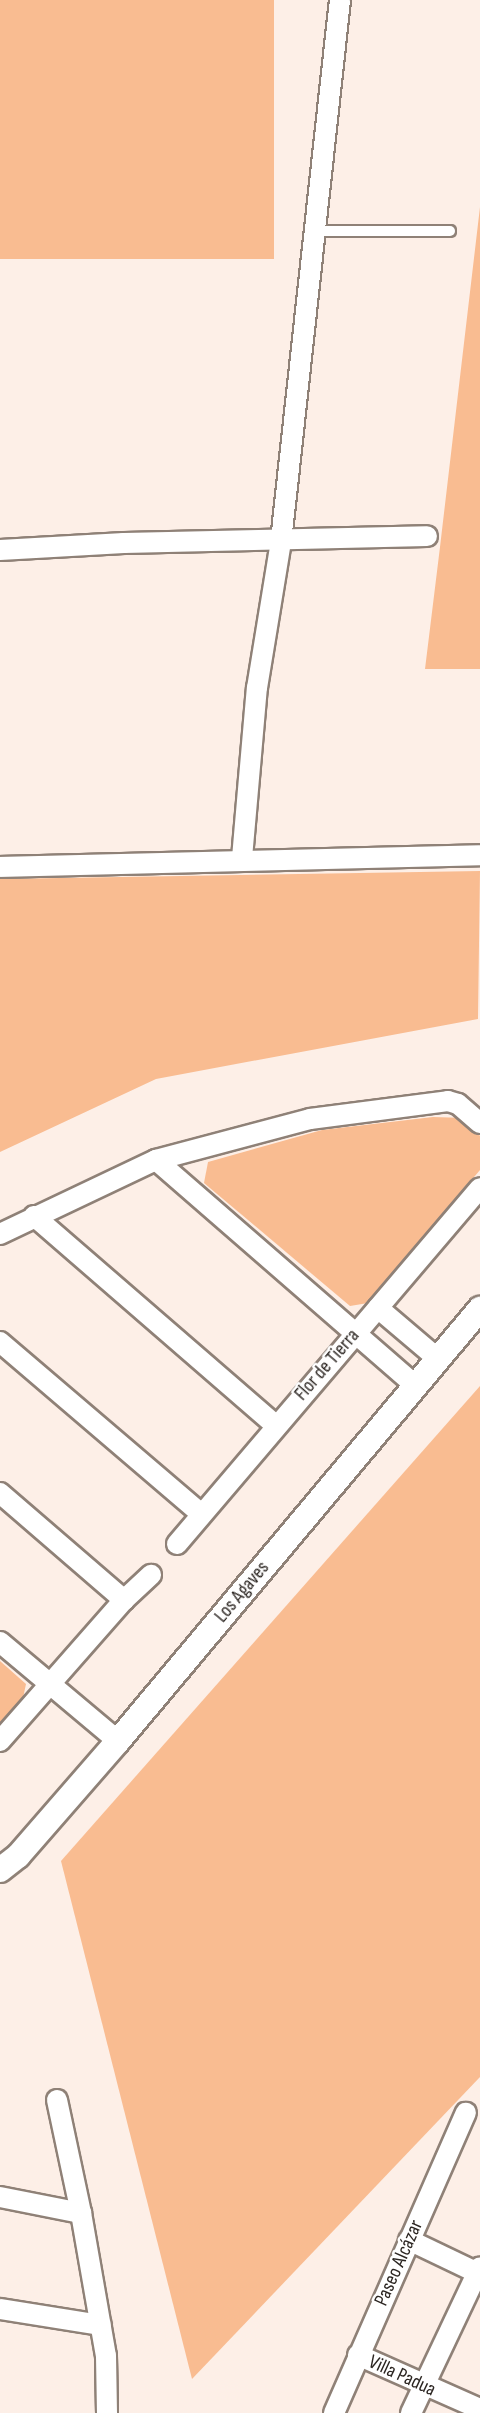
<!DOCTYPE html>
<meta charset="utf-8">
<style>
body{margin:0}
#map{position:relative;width:480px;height:2413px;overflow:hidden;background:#fdefe7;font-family:"Sofia Sans Condensed",sans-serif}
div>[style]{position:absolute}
.green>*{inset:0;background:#f9bc91;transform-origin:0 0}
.roads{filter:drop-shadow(2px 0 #8f8177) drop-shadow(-2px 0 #8f8177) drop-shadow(0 2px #8f8177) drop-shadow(0 -2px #8f8177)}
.service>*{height:10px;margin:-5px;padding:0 5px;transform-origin:5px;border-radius:5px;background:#fff}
.minor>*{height:20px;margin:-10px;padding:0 10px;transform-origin:10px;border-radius:10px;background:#fff}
.tertiary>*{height:24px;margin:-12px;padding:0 12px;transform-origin:12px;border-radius:12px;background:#fff}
span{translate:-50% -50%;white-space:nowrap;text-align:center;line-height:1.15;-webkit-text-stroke:5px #fff;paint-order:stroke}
.street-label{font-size:20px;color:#2c2622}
</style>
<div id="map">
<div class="green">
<i style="left:0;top:0;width:274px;height:259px"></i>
<i style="clip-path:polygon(480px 207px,480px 669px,425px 669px,440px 547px)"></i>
<i style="clip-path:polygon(480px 871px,478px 1019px,156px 1079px,0 1152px,0 879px)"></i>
<i style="clip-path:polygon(433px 1117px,466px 1118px,480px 1136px,480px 1170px,368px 1303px,350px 1306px,204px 1183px,208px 1162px,322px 1130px)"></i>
<i style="clip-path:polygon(480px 1386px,480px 2077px,192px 2379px,61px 1861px)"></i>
<i style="clip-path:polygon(0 1661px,26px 1684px,23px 1698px,0 1724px)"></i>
</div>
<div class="roads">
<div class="service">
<i style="left:315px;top:231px;width:135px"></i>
</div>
<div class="minor">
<i style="left:0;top:550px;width:124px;rotate:-3.2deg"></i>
<i style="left:124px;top:543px;width:303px;rotate:-1.3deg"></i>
<i style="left:242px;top:858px;width:171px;rotate:-85deg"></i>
<i style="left:257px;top:688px;width:149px;rotate:-80.7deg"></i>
<i style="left:281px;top:541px;width:544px;rotate:-83.78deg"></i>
<i style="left:0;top:867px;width:480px;rotate:-1.4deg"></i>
<i style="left:156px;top:1160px;width:342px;rotate:41deg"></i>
<i style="left:34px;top:1216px;width:319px;rotate:40.9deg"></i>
<i style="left:0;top:1234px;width:173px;rotate:-25.4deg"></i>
<i style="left:156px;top:1160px;width:159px;rotate:-14.9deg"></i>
<i style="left:310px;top:1119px;width:139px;rotate:-7.4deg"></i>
<i style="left:448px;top:1101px;width:10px;rotate:17deg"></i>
<i style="left:458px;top:1104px;width:29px;rotate:41deg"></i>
<i style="left:378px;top:1308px;width:77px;rotate:40.3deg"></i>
<i style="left:0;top:1342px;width:263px;rotate:40.5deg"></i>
<i style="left:0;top:1493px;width:164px;rotate:40.8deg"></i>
<i style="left:177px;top:1544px;width:467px;rotate:-49.6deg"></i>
<i style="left:0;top:1642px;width:154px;rotate:40deg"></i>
<i style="left:0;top:1741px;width:188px;rotate:-48.7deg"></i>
<i style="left:124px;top:1600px;width:37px;rotate:-43deg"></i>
<i style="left:57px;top:2100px;width:116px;rotate:78deg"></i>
<i style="left:0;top:2197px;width:83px;rotate:11.2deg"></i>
<i style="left:81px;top:2213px;width:145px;rotate:80.1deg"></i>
<i style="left:106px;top:2356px;width:57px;rotate:89deg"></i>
<i style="left:409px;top:2240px;width:79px;rotate:25.6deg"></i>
<i style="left:0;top:2309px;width:102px;rotate:9deg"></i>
<i style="left:358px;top:2355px;width:133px;rotate:23.9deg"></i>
<i style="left:334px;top:2413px;width:328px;rotate:-66.3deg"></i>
<i style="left:411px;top:2413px;width:161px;rotate:-64.7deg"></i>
</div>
<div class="tertiary">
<i style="left:0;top:1870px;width:23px;rotate:-38deg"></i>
<i style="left:18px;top:1856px;width:152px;rotate:-49deg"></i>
<i style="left:118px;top:1741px;width:564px;rotate:-50.04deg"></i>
</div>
</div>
<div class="street-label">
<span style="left:327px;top:1365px;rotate:-49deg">Flor de Tierra</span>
<span style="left:242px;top:1592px;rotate:-50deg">Los Agaves</span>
<span style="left:399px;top:2263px;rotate:-66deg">Paseo Alcázar</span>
<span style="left:402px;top:2376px;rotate:25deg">Villa Padua</span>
</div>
</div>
